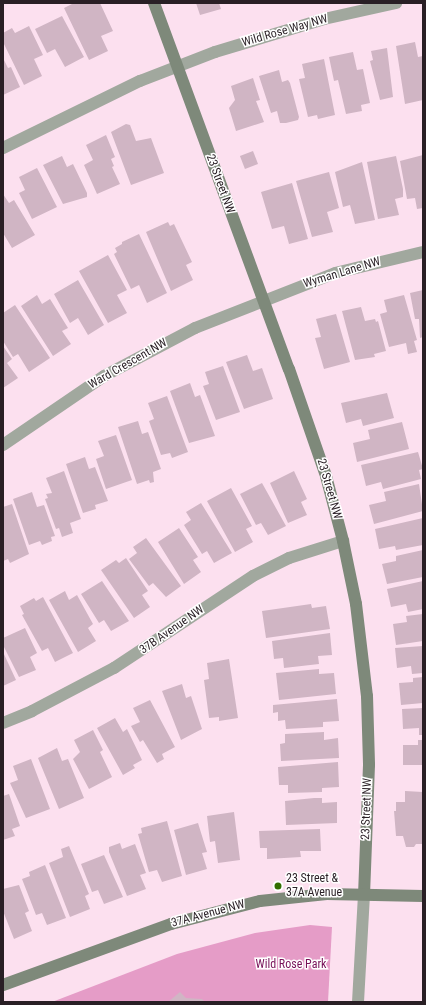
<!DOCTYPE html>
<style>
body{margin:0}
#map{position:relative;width:426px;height:1005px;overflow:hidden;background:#fce0ef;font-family:"Roboto Condensed",sans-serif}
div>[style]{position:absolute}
.green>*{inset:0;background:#e59cc7}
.building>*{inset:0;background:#d0b5c4;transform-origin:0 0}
.street>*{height:12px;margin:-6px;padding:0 6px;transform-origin:6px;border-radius:6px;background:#a1a89e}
.secondary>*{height:12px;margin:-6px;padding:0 6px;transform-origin:6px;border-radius:6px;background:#7e897a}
.dots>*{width:11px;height:11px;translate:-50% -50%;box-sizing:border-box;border:2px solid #fff;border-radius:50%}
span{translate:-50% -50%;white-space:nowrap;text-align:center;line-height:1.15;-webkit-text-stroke:3px #fff;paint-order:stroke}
.street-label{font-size:12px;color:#291f25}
.poi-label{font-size:12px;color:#291f25}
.left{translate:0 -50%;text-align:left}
.park-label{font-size:12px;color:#771058}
.frame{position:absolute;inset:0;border:4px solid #291f25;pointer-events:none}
</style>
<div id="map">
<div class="green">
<i style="clip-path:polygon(310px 925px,332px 927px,328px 1002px,52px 1002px,177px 954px,255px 933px)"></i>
</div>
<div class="building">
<i style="clip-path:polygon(74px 3px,100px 3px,113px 31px,101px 36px,108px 51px,89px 60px,64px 8px)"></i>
<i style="clip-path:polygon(196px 3px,219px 3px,221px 9px,200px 15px)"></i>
<i style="clip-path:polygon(62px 16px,84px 57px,65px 67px,55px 49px,47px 53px,35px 29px)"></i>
<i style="clip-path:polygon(29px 26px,43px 55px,34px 59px,42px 76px,24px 85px,3px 42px,3px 33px,12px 28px,15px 33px)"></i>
<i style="clip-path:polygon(415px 42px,418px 57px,423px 56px,423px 100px,405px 104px,396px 46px)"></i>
<i style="clip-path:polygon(387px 48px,393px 97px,380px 100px,370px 61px,373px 60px,371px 51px)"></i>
<i style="clip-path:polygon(353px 52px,357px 70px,363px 69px,370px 103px,361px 105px,362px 111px,346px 114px,338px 80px,334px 81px,329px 57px)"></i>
<i style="clip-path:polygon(3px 58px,8px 68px,11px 67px,20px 87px,3px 95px)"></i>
<i style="clip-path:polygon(324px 59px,335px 115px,318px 119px,317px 115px,308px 117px,299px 79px,305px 78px,302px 64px)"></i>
<i style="clip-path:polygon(279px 70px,282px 82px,288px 80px,290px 83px,299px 117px,298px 120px,286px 123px,280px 123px,277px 111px,271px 113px,259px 76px)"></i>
<i style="clip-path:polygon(253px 78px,260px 100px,256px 101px,264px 122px,236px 131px,229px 108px,235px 100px,231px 86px)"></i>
<i style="clip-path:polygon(126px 124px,130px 125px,136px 141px,151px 138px,164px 173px,131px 185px,111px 132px)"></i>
<i style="clip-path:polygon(106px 135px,115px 157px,111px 159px,114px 166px,112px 167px,120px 184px,97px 194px,84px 165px,93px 160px,86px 145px)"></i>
<i style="left:253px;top:151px;width:14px;height:14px;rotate:69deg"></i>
<i style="clip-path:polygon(423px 155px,423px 208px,417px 209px,415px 198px,407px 199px,400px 161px)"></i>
<i style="clip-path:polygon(62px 156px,67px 167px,73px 164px,87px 193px,87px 197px,63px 204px,43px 165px)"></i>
<i style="clip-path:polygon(396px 156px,403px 189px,403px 197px,395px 199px,399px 215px,378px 219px,367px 162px)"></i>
<i style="clip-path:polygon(362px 162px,375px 220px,355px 224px,350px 205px,343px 207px,335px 172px)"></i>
<i style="clip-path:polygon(37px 168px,57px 207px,32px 219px,19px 193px,25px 190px,19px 177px)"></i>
<i style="clip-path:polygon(329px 172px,339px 208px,327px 212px,333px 232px,312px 237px,296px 181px)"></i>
<i style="clip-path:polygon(292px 183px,308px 239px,289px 244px,284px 226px,272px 229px,261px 192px)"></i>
<i style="clip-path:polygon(3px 194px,9px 203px,14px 200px,35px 235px,12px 248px,3px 233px)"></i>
<i style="clip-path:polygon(168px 222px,170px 226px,174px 224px,192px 262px,186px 265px,193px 280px,171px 291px,146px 232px)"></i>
<i style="clip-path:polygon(139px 234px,167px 293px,147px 303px,139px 285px,131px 289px,114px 254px,117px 252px,115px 248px,122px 244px,122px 242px)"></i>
<i style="clip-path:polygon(108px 255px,127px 290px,117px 295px,127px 313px,108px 323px,79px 271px)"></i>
<i style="clip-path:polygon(78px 280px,104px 325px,88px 335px,78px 318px,70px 323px,54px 294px)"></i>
<i style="clip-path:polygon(423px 290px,423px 337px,420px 338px,419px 319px,415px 319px,410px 293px)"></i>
<i style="clip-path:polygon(37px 295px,42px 304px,50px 299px,68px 328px,62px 331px,71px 344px,53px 356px,21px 306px)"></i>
<i style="clip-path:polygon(404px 295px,417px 340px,414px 341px,417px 352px,408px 354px,406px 343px,389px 347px,380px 314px,387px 312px,384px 300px)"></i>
<i style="clip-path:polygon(15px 305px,50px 358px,29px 372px,18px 354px,13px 357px,3px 341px,3px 313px)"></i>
<i style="clip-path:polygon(361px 307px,365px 321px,375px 319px,376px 322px,378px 321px,386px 351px,374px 354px,375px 357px,355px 360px,342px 311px)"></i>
<i style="clip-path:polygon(336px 314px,350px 362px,324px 369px,315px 338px,321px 337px,316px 319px)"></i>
<i style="clip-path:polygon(3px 346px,12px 359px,7px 363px,18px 378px,3px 388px)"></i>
<i style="clip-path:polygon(247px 355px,253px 371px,262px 368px,273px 399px,244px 409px,226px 362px)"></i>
<i style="clip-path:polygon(223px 366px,240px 412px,216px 420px,203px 386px,209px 384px,205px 372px)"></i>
<i style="clip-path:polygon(190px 383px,195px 397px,200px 395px,215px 436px,189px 443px,170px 391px)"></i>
<i style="clip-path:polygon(387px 393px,394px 418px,363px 426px,361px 419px,346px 423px,341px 403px)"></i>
<i style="clip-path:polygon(167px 396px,188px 452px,172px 458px,170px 453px,161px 455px,149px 421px,154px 419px,148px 403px)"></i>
<i style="clip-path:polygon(138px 421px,142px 434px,148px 432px,161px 469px,153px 472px,154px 482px,150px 483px,149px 480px,137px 484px,118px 427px)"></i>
<i style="clip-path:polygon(402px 422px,409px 449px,357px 462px,353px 443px,370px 439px,368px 430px)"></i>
<i style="clip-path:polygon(116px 435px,132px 480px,106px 489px,96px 459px,104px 456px,98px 441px)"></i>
<i style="clip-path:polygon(418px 452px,423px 469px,419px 470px,421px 479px,383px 489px,381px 482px,366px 486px,361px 465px)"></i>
<i style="clip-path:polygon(85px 457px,89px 469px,95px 467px,108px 501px,95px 505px,96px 509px,83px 513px,66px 464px)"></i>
<i style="clip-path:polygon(64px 471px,81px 519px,70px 523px,73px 533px,62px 537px,59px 528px,56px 529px,45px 499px,48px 498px,46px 494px,52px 493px,46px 478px)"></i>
<i style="clip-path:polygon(294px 471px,307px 499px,301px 502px,307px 515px,288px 523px,270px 483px)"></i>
<i style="clip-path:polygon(262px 483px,286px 526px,268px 535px,261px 523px,256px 525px,240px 494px)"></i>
<i style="clip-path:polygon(419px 484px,423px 511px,374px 524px,369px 505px,386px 501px,384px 492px)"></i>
<i style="clip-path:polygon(231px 488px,252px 526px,246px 529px,253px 542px,235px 552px,207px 501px)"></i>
<i style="clip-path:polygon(32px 492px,37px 507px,44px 505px,55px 536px,51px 537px,52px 541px,42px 545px,40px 541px,29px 545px,13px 499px)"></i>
<i style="clip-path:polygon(201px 503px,232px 553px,214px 563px,207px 551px,202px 554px,184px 525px,191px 520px,186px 512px)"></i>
<i style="clip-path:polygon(12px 504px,29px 554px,10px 563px,8px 559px,3px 561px,3px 507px)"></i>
<i style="clip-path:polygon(423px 518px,423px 545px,396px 550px,395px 546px,379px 549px,375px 529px)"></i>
<i style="clip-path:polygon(179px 528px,198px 557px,193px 560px,201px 572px,184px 584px,158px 542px)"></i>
<i style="clip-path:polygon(146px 538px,181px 586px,166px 597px,153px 583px,149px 586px,129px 559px,137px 553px,133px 547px)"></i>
<i style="clip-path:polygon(423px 550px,423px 577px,387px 584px,382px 564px,396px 561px,396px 556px)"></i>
<i style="clip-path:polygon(126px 558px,148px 591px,142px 595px,150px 607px,134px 618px,101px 570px,116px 560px,119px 563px)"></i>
<i style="clip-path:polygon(102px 581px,129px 621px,111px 631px,104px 620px,99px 623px,81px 594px)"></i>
<i style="clip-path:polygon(423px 581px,423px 609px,408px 612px,406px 604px,391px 607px,387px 589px)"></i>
<i style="clip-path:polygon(65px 591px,69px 600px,77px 595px,93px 624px,88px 628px,96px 641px,78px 652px,49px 600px)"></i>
<i style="clip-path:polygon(43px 597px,73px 653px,55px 662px,48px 648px,42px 651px,22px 615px,24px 614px,20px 606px,34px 598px,36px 601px)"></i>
<i style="clip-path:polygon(311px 604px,312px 608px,326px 606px,330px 629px,266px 638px,262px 611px)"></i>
<i style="clip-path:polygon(423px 614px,423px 641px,396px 645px,393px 624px,407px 622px,406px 616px)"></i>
<i style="clip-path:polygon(25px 628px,37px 653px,30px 657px,36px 670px,19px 677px,3px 645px,3px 638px)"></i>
<i style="clip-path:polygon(330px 633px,332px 655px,318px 656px,319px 664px,284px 668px,283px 658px,274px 659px,272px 641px)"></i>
<i style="clip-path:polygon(423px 646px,423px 673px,412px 674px,411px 666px,397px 668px,395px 648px)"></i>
<i style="clip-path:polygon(3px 652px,16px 680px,3px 686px)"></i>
<i style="clip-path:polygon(229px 659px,238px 718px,219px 721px,219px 717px,209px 718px,204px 680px,209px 679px,207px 663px)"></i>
<i style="clip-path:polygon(319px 669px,319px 674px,334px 673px,336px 694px,279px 700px,276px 673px)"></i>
<i style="clip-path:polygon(423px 677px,423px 703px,401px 705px,399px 683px,413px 682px,413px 678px)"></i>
<i style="clip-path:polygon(182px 684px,186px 698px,191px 696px,202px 729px,181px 740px,162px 691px)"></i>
<i style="clip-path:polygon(337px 699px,339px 721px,323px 722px,323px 727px,286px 729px,285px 720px,278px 721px,278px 712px,273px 713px,273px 705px)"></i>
<i style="clip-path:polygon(150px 700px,175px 747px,162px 754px,164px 759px,157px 763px,143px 740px,140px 742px,131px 726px,140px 722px,133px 708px)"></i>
<i style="clip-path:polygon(423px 708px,423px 735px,419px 735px,419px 728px,403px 729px,402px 709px)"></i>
<i style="clip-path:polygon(115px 718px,123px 732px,127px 729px,142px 760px,133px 765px,135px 768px,123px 775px,97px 728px)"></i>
<i style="clip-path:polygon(93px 730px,103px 750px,100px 752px,112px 777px,89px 789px,73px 759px,80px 752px,74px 740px)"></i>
<i style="clip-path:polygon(324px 732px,324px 740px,338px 738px,339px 758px,281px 761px,280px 744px,285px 743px,285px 734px)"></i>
<i style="clip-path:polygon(418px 740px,423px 740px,423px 765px,403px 765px,403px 745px,418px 745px)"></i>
<i style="clip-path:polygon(57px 748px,62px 761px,68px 759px,84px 798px,59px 809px,38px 758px)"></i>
<i style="clip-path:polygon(31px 759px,50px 809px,26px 818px,10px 783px,18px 780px,13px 766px)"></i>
<i style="clip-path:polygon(338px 762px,339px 787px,322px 788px,322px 792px,288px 793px,288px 785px,279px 785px,278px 767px)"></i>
<i style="clip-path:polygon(405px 791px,423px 792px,422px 844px,416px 844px,414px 847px,406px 847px,403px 836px,396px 836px,394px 811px,396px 811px,396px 802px,405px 802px)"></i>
<i style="clip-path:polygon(9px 794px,20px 826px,12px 829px,15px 836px,3px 840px,3px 796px)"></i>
<i style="clip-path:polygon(314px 798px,322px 798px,322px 803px,337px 802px,337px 823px,286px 825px,285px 801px)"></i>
<i style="clip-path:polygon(234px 812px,240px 860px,218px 863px,215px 841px,210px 842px,207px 816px)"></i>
<i style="clip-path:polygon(167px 821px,182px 876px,162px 882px,157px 870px,149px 872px,138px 834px,142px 833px,141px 828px)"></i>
<i style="clip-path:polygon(198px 823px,207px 852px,202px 853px,207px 869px,186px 875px,174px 830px)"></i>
<i style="clip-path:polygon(320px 829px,321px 851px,300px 851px,301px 857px,267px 859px,267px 848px,260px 848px,259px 831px)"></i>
<i style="clip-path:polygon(120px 843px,122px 849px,135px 844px,146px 873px,140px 875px,146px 889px,127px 896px,109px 852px,109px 847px)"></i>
<i style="clip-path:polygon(69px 846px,89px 894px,85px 896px,90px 909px,70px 917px,49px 863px,63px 857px,61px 849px)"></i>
<i style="clip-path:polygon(104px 855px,123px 897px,104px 904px,98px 890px,92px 892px,81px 864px)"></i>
<i style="clip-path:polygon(45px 865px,66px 918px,47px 925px,42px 913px,36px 915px,22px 879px,30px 876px,29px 872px)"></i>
<i style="clip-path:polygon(19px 885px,29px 911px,25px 913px,32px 931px,14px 939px,3px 911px,3px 889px)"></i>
<i style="clip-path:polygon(180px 992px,186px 998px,202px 999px,205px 1002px,168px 1002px)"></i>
</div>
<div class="street">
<i style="left:3px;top:148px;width:153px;rotate:-26.1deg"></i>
<i style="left:140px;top:81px;width:80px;rotate:-21.1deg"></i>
<i style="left:215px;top:52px;width:114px;rotate:-16.8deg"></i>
<i style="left:324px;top:19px;width:74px;rotate:-12.5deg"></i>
<i style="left:3px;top:445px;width:122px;rotate:-34.3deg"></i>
<i style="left:104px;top:376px;width:103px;rotate:-27.8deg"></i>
<i style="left:195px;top:328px;width:150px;rotate:-21.4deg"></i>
<i style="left:335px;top:273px;width:90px;rotate:-13.4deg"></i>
<i style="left:3px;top:723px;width:31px;rotate:-22deg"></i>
<i style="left:32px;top:711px;width:93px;rotate:-27.7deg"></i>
<i style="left:114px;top:668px;width:167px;rotate:-33.5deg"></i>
<i style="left:253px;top:576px;width:40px;rotate:-26.6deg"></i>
<i style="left:289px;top:558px;width:57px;rotate:-17.5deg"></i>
<i style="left:358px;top:1002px;width:108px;rotate:-86.8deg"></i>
</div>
<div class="secondary">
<i style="left:154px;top:3px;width:390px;rotate:69.8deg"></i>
<i style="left:289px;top:369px;width:113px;rotate:70.9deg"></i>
<i style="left:326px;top:476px;width:67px;rotate:75.3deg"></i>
<i style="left:343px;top:541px;width:64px;rotate:78.3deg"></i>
<i style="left:356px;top:604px;width:93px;rotate:83.2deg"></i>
<i style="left:367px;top:696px;width:69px;rotate:88.3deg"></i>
<i style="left:369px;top:765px;width:129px;rotate:92.2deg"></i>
<i style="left:3px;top:985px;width:179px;rotate:-20deg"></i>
<i style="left:171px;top:924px;width:92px;rotate:-14.5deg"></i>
<i style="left:260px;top:901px;width:67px;rotate:-6deg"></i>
<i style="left:327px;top:894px;width:96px;rotate:1.2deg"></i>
</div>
<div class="dots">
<i style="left:278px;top:886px;background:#336f01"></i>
</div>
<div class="street-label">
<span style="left:285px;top:31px;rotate:-16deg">Wild Rose Way NW</span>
<span style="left:220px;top:184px;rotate:70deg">23 Street NW</span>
<span style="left:342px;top:273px;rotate:-17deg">Wyman Lane NW</span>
<span style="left:128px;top:364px;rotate:-30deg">Ward Crescent NW</span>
<span style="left:329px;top:489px;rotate:74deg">23 Street NW</span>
<span style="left:172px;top:630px;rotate:-35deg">37B Avenue NW</span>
<span style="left:367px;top:809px;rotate:-88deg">23 Street NW</span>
<span style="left:208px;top:914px;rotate:-15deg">37A Avenue NW</span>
</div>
<div class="poi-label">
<span class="left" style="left:286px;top:886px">23 Street &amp;<br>37A Avenue</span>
</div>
<div class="park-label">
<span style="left:291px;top:965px">Wild Rose Park</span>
</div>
<div class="frame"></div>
</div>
